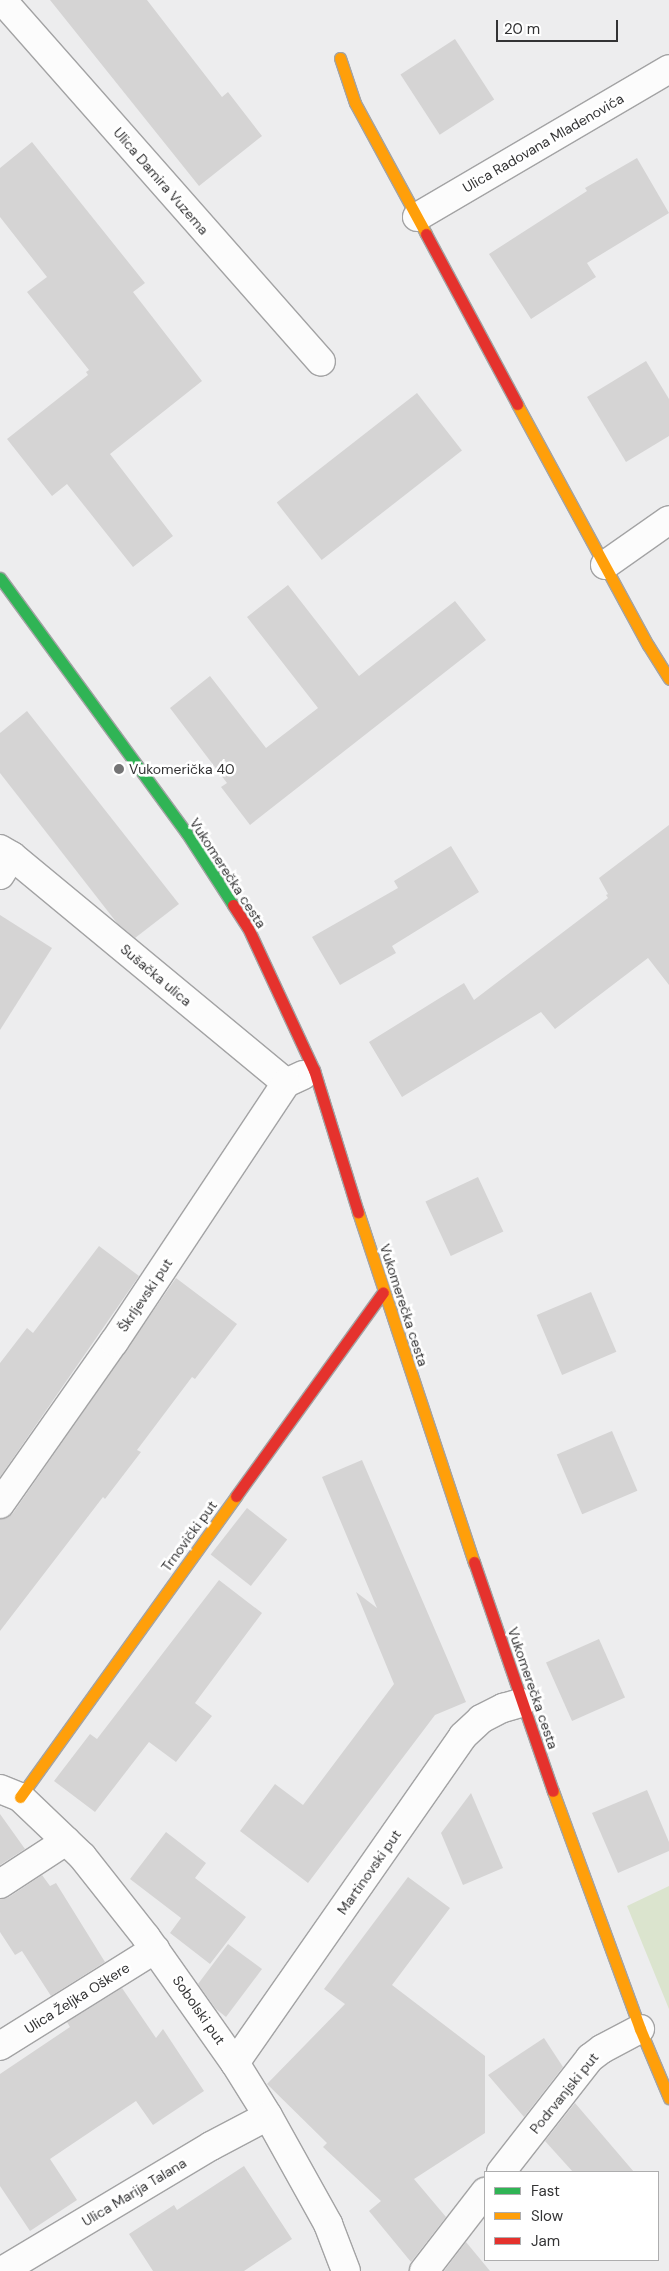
<!DOCTYPE html>
<meta charset="utf-8">
<style>
body{margin:0}
#map{position:relative;width:669px;height:2271px;overflow:hidden;background:#ededee;font-family:"DM Sans",sans-serif}
div>[style]{position:absolute}
.green>*{inset:0;background:#dbe4ce}
.building>*{inset:0;background:#d5d4d4;transform-origin:0 0}
.roads{filter:drop-shadow(1px 0 #a3a3a4) drop-shadow(-1px 0 #a3a3a4) drop-shadow(0 1px #a3a3a4) drop-shadow(0 -1px #a3a3a4)}
.street>*{height:28px;margin:-14px;padding:0 14px;transform-origin:14px;border-radius:14px;background:#fcfcfc}
.fast>*{height:11px;margin:-5.5px;padding:0 5.5px;transform-origin:5.5px;border-radius:5.5px;background:#30b455}
.slow>*{height:11px;margin:-5.5px;padding:0 5.5px;transform-origin:5.5px;border-radius:5.5px;background:#ff9f0a}
.jam>*{height:11px;margin:-5.5px;padding:0 5.5px;transform-origin:5.5px;border-radius:5.5px;background:#e5322d}
.dots>*{width:14px;height:14px;translate:-50% -50%;box-sizing:border-box;border:2px solid #fff;border-radius:50%}
span{translate:-50% -50%;white-space:nowrap;text-align:center;line-height:1.15;-webkit-text-stroke:5px #fff;paint-order:stroke}
.street-label{font-size:14px;color:#333334}
.poi-label{font-size:14px;color:#333334}
.left{translate:0 -50%;text-align:left}
.legend{position:absolute;left:484px;top:2171px;width:175px;height:90px;box-sizing:border-box;background:#fff;border:1px solid #adadae;margin:0;padding:6px 9px;list-style:none;font-size:15px;color:#333334}
.legend li{display:flex;align-items:center;gap:10px;height:25px}
.legend b{width:25px;border:1px solid #adadae}
.scale{position:absolute;left:496px;top:20px;width:122px;height:22px;box-sizing:border-box;border:2px solid #333334;border-top:0;padding-left:6px;font-size:15px;line-height:18px;white-space:nowrap;color:#333334;-webkit-text-stroke:4px #fff;paint-order:stroke}
</style>
<div id="map">
<div class="green">
<i style="clip-path:polygon(669px 1886px,669px 2009px,627px 1906px)"></i>
</div>
<div class="building">
<i style="clip-path:polygon(50px 0,147px 0,222px 97px,228px 92px,262px 136px,199px 186px)"></i>
<i style="left:455px;top:39px;width:72px;height:65px;rotate:57deg"></i>
<i style="clip-path:polygon(32px 142px,145px 283px,133px 292px,202px 381px,110px 454px,173px 536px,133px 567px,67px 484px,52px 496px,7px 439px,88px 375px,86px 372px,89px 370px,27px 292px,47px 277px,0 217px,0 168px)"></i>
<i style="clip-path:polygon(637px 158px,669px 213px,587px 263px,596px 277px,531px 319px,489px 254px,587px 191px,585px 188px)"></i>
<i style="clip-path:polygon(646px 361px,669px 399px,669px 436px,626px 462px,587px 397px)"></i>
<i style="left:417px;top:393px;width:73px;height:178px;rotate:52deg"></i>
<i style="clip-path:polygon(288px 585px,359px 676px,455px 601px,486px 640px,250px 825px,221px 787px,227px 783px,170px 708px,210px 676px,266px 748px,318px 708px,247px 617px)"></i>
<i style="clip-path:polygon(27px 711px,179px 904px,135px 938px,117px 923px,0 773px,0 733px)"></i>
<i style="clip-path:polygon(669px 825px,669px 985px,648px 958px,555px 1029px,541px 1012px,402px 1097px,369px 1042px,464px 983px,474px 1000px,608px 898px,606px 895px,608px 894px,599px 878px)"></i>
<i style="clip-path:polygon(451px 846px,479px 892px,392px 946px,396px 953px,340px 985px,312px 937px,398px 888px,394px 881px)"></i>
<i style="clip-path:polygon(0 915px,52px 948px,0 1030px)"></i>
<i style="left:478px;top:1177px;width:60px;height:58px;rotate:65deg"></i>
<i style="clip-path:polygon(99px 1246px,139px 1276px,0 1477px,0 1363px,27px 1328px,33px 1333px)"></i>
<i style="clip-path:polygon(176px 1278px,237px 1324px,195px 1379px,192px 1377px,137px 1450px,141px 1452px,105px 1499px,103px 1497px,0 1631px,0 1519px,7px 1518px,13px 1513px)"></i>
<i style="left:591px;top:1292px;width:65px;height:59px;rotate:67deg"></i>
<i style="left:612px;top:1431px;width:65px;height:60px;rotate:67deg"></i>
<i style="clip-path:polygon(362px 1460px,466px 1702px,435px 1715px,308px 1883px,240px 1831px,275px 1784px,303px 1805px,394px 1684px,356px 1592px,377px 1608px,322px 1477px)"></i>
<i style="left:247px;top:1508px;width:51px;height:59px;rotate:38deg"></i>
<i style="clip-path:polygon(219px 1580px,262px 1613px,195px 1703px,212px 1716px,176px 1762px,149px 1742px,95px 1812px,54px 1781px,90px 1734px,97px 1739px)"></i>
<i style="left:599px;top:1639px;width:64px;height:58px;rotate:66deg"></i>
<i style="clip-path:polygon(647px 1790px,669px 1842px,669px 1851px,618px 1873px,592px 1813px)"></i>
<i style="clip-path:polygon(471px 1793px,503px 1868px,463px 1885px,441px 1833px)"></i>
<i style="clip-path:polygon(0 1814px,25px 1849px,0 1865px)"></i>
<i style="clip-path:polygon(166px 1832px,206px 1863px,195px 1878px,246px 1917px,210px 1964px,170px 1933px,181px 1918px,130px 1879px)"></i>
<i style="clip-path:polygon(42px 1875px,50px 1886px,56px 1883px,105px 1962px,51px 1996px,22px 1951px,15px 1955px,0 1932px,0 1899px,9px 1897px)"></i>
<i style="clip-path:polygon(408px 1877px,450px 1908px,392px 1985px,485px 2056px,485px 2133px,414px 2179px,446px 2217px,411px 2262px,369px 2211px,381px 2201px,323px 2147px,327px 2143px,267px 2084px,345px 2004px,324px 1989px)"></i>
<i style="clip-path:polygon(228px 1944px,262px 1969px,226px 2017px,216px 2009px,198px 1984px)"></i>
<i style="clip-path:polygon(122px 1988px,156px 2038px,163px 2029px,204px 2091px,153px 2125px,136px 2101px,50px 2159px,77px 2200px,30px 2231px,0 2186px,0 2074px,70px 2027px,67px 2022px)"></i>
<i style="clip-path:polygon(544px 2038px,563px 2067px,524px 2117px,488px 2075px)"></i>
<i style="clip-path:polygon(575px 2103px,634px 2172px,573px 2172px,545px 2141px)"></i>
<i style="clip-path:polygon(244px 2166px,292px 2239px,244px 2271px,153px 2271px,129px 2234px,174px 2205px,177px 2210px)"></i>
<i style="clip-path:polygon(466px 2242px,490px 2271px,444px 2271px)"></i>
</div>
<div class="roads">
<div class="street">
<i style="left:2px;top:0;width:482px;rotate:48.6deg"></i>
<i style="left:417px;top:217px;width:292px;rotate:-30.4deg"></i>
<i style="left:605px;top:565px;width:78px;rotate:-35.1deg"></i>
<i style="left:0;top:849px;width:14px;rotate:30deg"></i>
<i style="left:12px;top:856px;width:356px;rotate:39.6deg"></i>
<i style="left:286px;top:1083px;width:19px;rotate:-25deg"></i>
<i style="left:0;top:875px;width:22px;rotate:-58deg"></i>
<i style="left:0;top:1504px;width:198px;rotate:-54.9deg"></i>
<i style="left:114px;top:1342px;width:311px;rotate:-56.4deg"></i>
<i style="left:0;top:1789px;width:22px;rotate:22deg"></i>
<i style="left:20px;top:1797px;width:86px;rotate:43.6deg"></i>
<i style="left:82px;top:1856px;width:103px;rotate:51.7deg"></i>
<i style="left:146px;top:1937px;width:154px;rotate:54.8deg"></i>
<i style="left:235px;top:2063px;width:62px;rotate:58.1deg"></i>
<i style="left:268px;top:2116px;width:124px;rotate:60.9deg"></i>
<i style="left:328px;top:2224px;width:50px;rotate:69deg"></i>
<i style="left:0;top:1884px;width:79px;rotate:-33.1deg"></i>
<i style="left:0;top:2046px;width:183px;rotate:-32deg"></i>
<i style="left:235px;top:2063px;width:399px;rotate:-55.1deg"></i>
<i style="left:463px;top:1736px;width:25px;rotate:-43deg"></i>
<i style="left:481px;top:1719px;width:25px;rotate:-27deg"></i>
<i style="left:503px;top:1708px;width:19px;rotate:-16deg"></i>
<i style="left:501px;top:2172px;width:145px;rotate:-52deg"></i>
<i style="left:590px;top:2058px;width:15px;rotate:-37deg"></i>
<i style="left:602px;top:2049px;width:43px;rotate:-27.8deg"></i>
<i style="left:2px;top:2271px;width:244px;rotate:-30.9deg"></i>
<i style="left:211px;top:2146px;width:64px;rotate:-27.8deg"></i>
<i style="left:424px;top:2271px;width:100px;rotate:-52.3deg"></i>
</div>
<div class="fast">
<i style="left:0;top:578px;width:315px;rotate:53.8deg"></i>
<i style="left:186px;top:832px;width:87px;rotate:57.2deg"></i>
</div>
<div class="slow">
<i style="left:340px;top:58px;width:47px;rotate:71.6deg"></i>
<i style="left:355px;top:103px;width:149px;rotate:61.5deg"></i>
<i style="left:517px;top:404px;width:274px;rotate:61.5deg"></i>
<i style="left:648px;top:645px;width:40px;rotate:58deg"></i>
<i style="left:358px;top:1212px;width:369px;rotate:71.7deg"></i>
<i style="left:553px;top:1791px;width:253px;rotate:69.9deg"></i>
<i style="left:640px;top:2029px;width:75px;rotate:67.2deg"></i>
<i style="left:20px;top:1797px;width:370px;rotate:-54.3deg"></i>
</div>
<div class="jam">
<i style="left:426px;top:234px;width:193px;rotate:61.8deg"></i>
<i style="left:233px;top:905px;width:27px;rotate:57deg"></i>
<i style="left:248px;top:928px;width:157px;rotate:65.1deg"></i>
<i style="left:314px;top:1070px;width:149px;rotate:72.8deg"></i>
<i style="left:236px;top:1496px;width:251px;rotate:-54.2deg"></i>
<i style="left:474px;top:1562px;width:242px;rotate:71deg"></i>
</div>
</div>
<div class="dots">
<i style="left:119px;top:769px;background:#747475"></i>
</div>
<div class="street-label">
<span style="left:543px;top:143px;rotate:-30deg">Ulica Radovana Mladenovića</span>
<span style="left:161px;top:181px;rotate:49deg">Ulica Damira Vuzema</span>
<span style="left:228px;top:873px;rotate:57deg">Vukomerečka cesta</span>
<span style="left:156px;top:975px;rotate:40deg">Sušačka ulica</span>
<span style="left:145px;top:1295px;rotate:-56deg">Škrljevski put</span>
<span style="left:404px;top:1305px;rotate:72deg">Vukomerečka cesta</span>
<span style="left:189px;top:1536px;rotate:-54deg">Trnovički put</span>
<span style="left:533px;top:1688px;rotate:71deg">Vukomerečka cesta</span>
<span style="left:369px;top:1872px;rotate:-55deg">Martinovski put</span>
<span style="left:77px;top:1998px;rotate:-32deg">Ulica Željka Oškere</span>
<span style="left:199px;top:2010px;rotate:55deg">Sobolski put</span>
<span style="left:564px;top:2093px;rotate:-51deg">Podrvanjski put</span>
<span style="left:134px;top:2192px;rotate:-31deg">Ulica Marija Talana</span>
</div>
<div class="poi-label">
<span class="left" style="left:129px;top:769px">Vukomerička 40</span>
</div>
<ul class="legend">
<li><b style="height:6px;background:#30b455"></b>Fast</li>
<li><b style="height:6px;background:#ff9f0a"></b>Slow</li>
<li><b style="height:6px;background:#e5322d"></b>Jam</li>
</ul>
<div class="scale">20 m</div>
</div>
